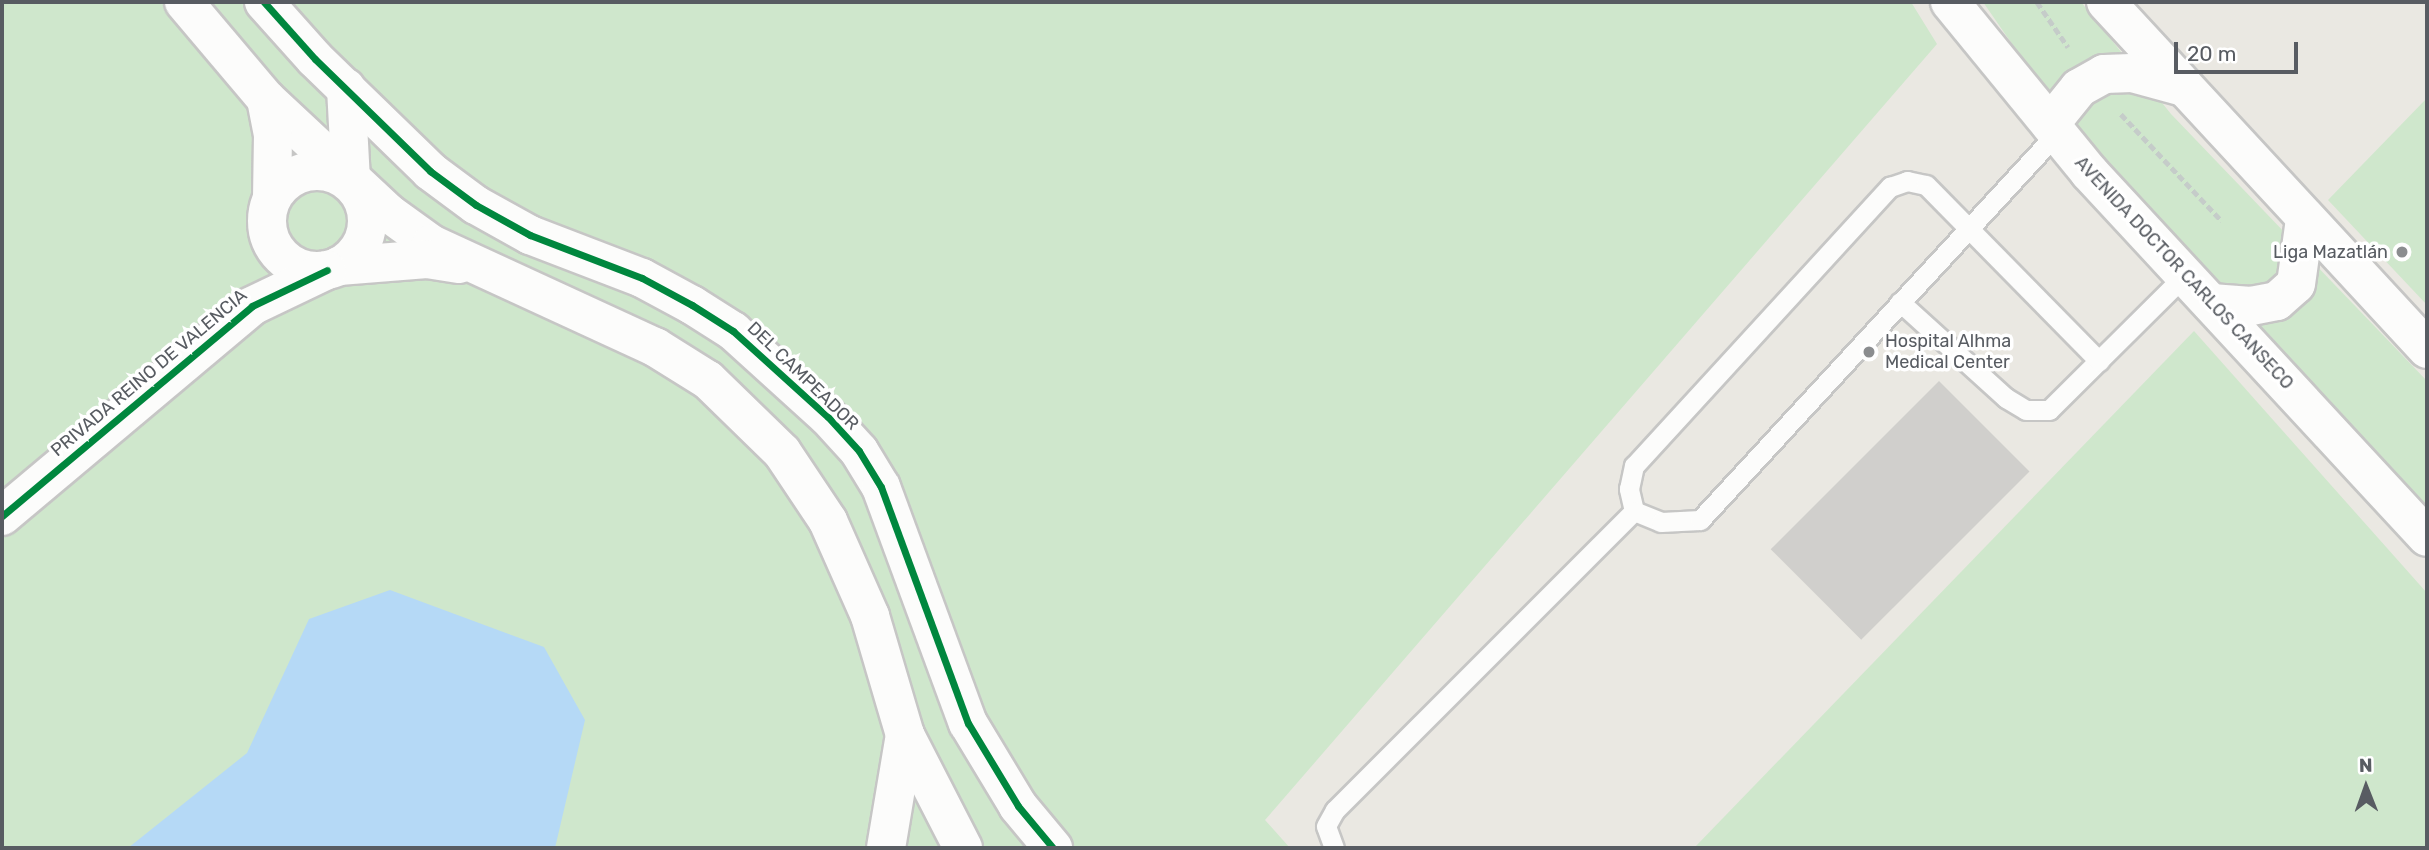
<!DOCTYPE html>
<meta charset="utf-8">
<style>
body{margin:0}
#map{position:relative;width:2429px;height:850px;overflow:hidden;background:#eae8e2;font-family:Rubik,sans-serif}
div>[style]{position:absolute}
.green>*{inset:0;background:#cfe7cc}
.water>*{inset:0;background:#b5d9f6}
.building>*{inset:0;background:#d0cfcc;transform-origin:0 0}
.path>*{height:4.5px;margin-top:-2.25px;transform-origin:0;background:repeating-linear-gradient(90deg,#c5ccc9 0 7px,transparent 0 10.5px)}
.roads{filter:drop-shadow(2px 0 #c6c6c5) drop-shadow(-2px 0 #c6c6c5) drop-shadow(0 2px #c6c6c5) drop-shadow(0 -2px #c6c6c5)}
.lane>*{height:19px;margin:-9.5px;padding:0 9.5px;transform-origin:9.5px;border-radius:9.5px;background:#fcfcfb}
.street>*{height:38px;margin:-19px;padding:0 19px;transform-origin:19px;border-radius:19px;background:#fcfcfb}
.street>.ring{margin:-19px;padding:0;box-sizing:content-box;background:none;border:38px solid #fcfcfb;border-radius:50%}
.secondary>*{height:38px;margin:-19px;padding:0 19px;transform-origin:19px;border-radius:19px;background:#fcfcfb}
.cycleway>*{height:7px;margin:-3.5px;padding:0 3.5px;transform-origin:3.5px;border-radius:3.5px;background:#00873e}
.dots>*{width:19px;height:19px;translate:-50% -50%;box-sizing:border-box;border:4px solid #fff;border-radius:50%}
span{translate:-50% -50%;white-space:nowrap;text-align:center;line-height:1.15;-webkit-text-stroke:7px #fff;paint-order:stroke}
.poi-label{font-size:18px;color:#585c62}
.right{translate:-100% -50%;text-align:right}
.left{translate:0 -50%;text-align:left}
.street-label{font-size:18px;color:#585c62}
.frame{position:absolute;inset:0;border:4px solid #585c62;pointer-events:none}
.north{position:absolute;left:2331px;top:752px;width:70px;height:70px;-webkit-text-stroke:5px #fff;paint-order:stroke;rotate:359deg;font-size:19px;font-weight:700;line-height:28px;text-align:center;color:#585c62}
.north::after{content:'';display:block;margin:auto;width:24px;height:32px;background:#585c62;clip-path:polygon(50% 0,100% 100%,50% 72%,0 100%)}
.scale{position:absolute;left:2174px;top:42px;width:124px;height:32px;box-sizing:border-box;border:4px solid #585c62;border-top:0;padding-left:9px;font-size:21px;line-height:24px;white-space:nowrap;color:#585c62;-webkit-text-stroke:5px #fff;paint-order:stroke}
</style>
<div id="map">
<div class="green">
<i style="clip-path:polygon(2px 2px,1911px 2px,1937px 44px,1265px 820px,1290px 848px,2px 848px)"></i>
<i style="clip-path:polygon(1983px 2px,2081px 2px,2171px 114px,2427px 381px,2427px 507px,2249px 322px,2055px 106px)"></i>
<i style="clip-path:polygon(2427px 98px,2427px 305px,2328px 200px)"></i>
<i style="clip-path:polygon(2194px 331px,2427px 593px,2427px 848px,1694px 848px)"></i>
</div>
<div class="water">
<i style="clip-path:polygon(390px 590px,544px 647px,585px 720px,555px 848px,128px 848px,247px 753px,309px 619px)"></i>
</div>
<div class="building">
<i style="left:1939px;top:381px;width:128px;height:238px;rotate:45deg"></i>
</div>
<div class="path">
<i style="left:2037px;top:2px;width:55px;rotate:55.4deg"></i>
<i style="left:2121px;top:114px;width:147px;rotate:46.7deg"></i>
</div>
<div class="roads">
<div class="lane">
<i style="left:1900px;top:302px;width:143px;rotate:42.2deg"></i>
<i style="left:2006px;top:398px;width:23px;rotate:31deg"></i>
<i style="left:2026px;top:410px;width:23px"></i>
<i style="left:2049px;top:410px;width:192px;rotate:-44.8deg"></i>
<i style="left:1634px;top:511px;width:23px;rotate:-103deg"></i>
<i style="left:1629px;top:489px;width:24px;rotate:-78deg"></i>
<i style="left:1634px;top:466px;width:379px;rotate:-47.5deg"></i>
<i style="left:1890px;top:187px;width:18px;rotate:-19deg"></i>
<i style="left:1907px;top:181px;width:19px;rotate:12deg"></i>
<i style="left:1926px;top:185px;width:247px;rotate:45.5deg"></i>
<i style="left:1334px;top:848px;width:23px;rotate:-110deg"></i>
<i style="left:1326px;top:826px;width:18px;rotate:-61deg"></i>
<i style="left:1335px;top:810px;width:423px;rotate:-45deg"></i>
<i style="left:1634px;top:511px;width:29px;rotate:22deg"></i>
<i style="left:1661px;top:522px;width:39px;rotate:-3deg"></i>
<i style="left:1700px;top:520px;width:527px;rotate:-47.31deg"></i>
</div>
<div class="street">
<i style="left:184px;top:2px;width:127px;rotate:49.8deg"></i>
<i style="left:266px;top:99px;width:166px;rotate:43deg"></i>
<i style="left:387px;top:212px;width:54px;rotate:36deg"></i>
<i style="left:431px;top:244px;width:247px;rotate:24.7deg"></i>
<i style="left:655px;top:347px;width:62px;rotate:31.9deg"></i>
<i style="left:708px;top:380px;width:103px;rotate:44.2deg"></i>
<i style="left:782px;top:452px;width:83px;rotate:56.3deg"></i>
<i style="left:828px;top:521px;width:104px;rotate:66.1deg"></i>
<i style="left:870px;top:616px;width:124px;rotate:73.6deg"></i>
<i style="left:905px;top:735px;width:127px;rotate:62.8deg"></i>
<i style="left:264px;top:2px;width:76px;rotate:48.2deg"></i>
<i style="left:315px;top:59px;width:161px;rotate:44.2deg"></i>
<i style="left:430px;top:171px;width:57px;rotate:36.5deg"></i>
<i style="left:476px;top:205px;width:62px;rotate:29.1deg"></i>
<i style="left:530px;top:235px;width:120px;rotate:21deg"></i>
<i style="left:642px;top:278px;width:57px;rotate:28.4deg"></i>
<i style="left:692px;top:305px;width:49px;rotate:32.4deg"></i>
<i style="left:733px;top:331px;width:128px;rotate:42.2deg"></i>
<i style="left:828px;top:417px;width:46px;rotate:47.6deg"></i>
<i style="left:859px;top:451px;width:42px;rotate:58.6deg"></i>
<i style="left:881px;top:487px;width:252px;rotate:69.8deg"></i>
<i style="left:968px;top:723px;width:97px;rotate:58.9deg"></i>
<i style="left:1018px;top:806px;width:55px;rotate:50.2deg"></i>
<i style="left:346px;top:88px;width:91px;rotate:86.9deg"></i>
<i style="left:351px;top:179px;width:13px;rotate:61deg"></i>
<i style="left:266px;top:99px;width:37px;rotate:79deg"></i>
<i style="left:273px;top:135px;width:62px;rotate:90.9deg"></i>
<i class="ring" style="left:267px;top:171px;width:62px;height:62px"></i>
<i style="left:339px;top:266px;width:88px;rotate:-4.5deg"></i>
<i style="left:427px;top:259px;width:32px;rotate:9deg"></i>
<i style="left:2px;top:516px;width:326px;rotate:-40deg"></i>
<i style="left:252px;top:306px;width:83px;rotate:-25.6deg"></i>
<i style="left:886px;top:848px;width:115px;rotate:-80.5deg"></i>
</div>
<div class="secondary">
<i style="left:1950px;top:2px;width:220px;rotate:50.7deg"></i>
<i style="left:2089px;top:172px;width:497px;rotate:47.2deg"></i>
<i style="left:2106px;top:2px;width:473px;rotate:47.2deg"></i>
<i style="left:2050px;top:124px;width:46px;rotate:-51.1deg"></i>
<i style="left:2079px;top:88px;width:29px;rotate:-29deg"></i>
<i style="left:2104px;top:74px;width:28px;rotate:-2deg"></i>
<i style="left:2132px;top:73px;width:54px;rotate:15.1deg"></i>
<i style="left:2211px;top:303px;width:40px;rotate:4.3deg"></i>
<i style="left:2251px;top:306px;width:26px;rotate:-11deg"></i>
<i style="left:2277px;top:301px;width:25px;rotate:-42deg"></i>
<i style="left:2296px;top:284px;width:66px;rotate:-82.1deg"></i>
</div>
</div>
<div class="cycleway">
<i style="left:264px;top:2px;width:76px;rotate:48.2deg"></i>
<i style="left:315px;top:59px;width:161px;rotate:44.2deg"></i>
<i style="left:430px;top:171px;width:57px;rotate:36.5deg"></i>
<i style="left:476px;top:205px;width:62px;rotate:29.1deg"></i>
<i style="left:530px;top:235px;width:120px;rotate:21deg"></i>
<i style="left:642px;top:278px;width:57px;rotate:28.4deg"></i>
<i style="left:692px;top:305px;width:49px;rotate:32.4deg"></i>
<i style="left:733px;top:331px;width:128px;rotate:42.2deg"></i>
<i style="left:828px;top:417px;width:46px;rotate:47.6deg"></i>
<i style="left:859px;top:451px;width:42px;rotate:58.6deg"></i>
<i style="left:881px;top:487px;width:252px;rotate:69.8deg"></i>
<i style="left:968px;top:723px;width:97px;rotate:58.9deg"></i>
<i style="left:1018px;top:806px;width:55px;rotate:50.2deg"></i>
<i style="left:2px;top:516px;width:326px;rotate:-40deg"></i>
<i style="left:252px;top:306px;width:83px;rotate:-25.6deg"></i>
</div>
<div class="dots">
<i style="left:2402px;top:252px;background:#8b8d8f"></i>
<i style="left:1869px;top:352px;background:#8b8d8f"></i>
</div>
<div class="poi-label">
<span class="right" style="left:2388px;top:252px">Liga Mazatlán</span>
<span class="left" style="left:1885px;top:352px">Hospital Alhma<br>Medical Center</span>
</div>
<div class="street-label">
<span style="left:2184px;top:273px;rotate:47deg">AVENIDA DOCTOR CARLOS CANSECO</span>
<span style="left:149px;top:373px;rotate:-40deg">PRIVADA REINO DE VALENCIA</span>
<span style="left:803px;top:376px;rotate:44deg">DEL CAMPEADOR</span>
</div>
<div class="frame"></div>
<div class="north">N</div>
<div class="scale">20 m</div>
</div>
